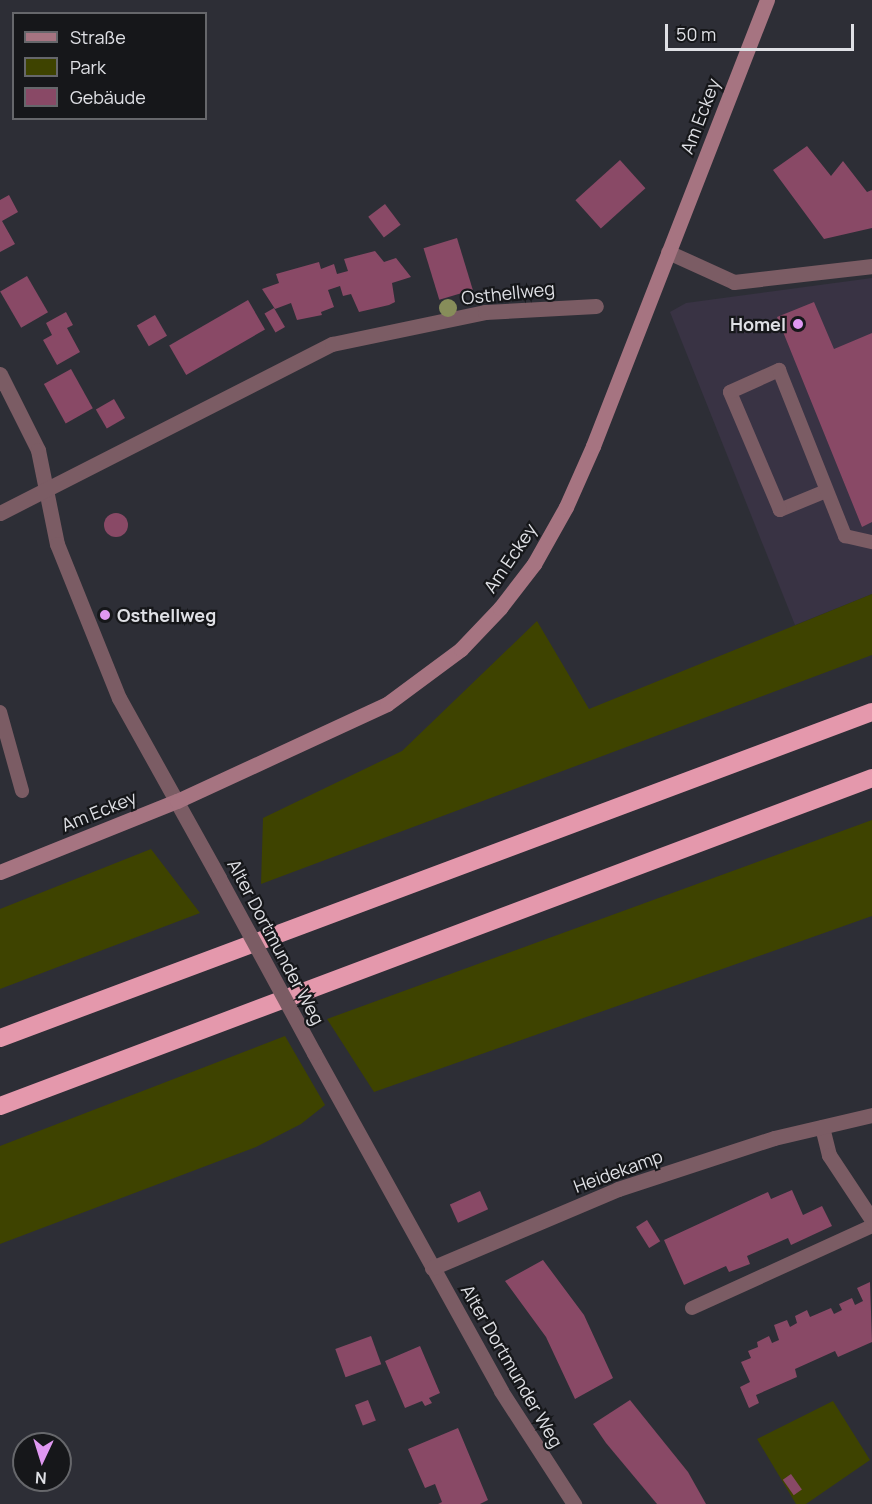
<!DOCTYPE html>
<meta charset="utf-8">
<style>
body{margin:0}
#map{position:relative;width:872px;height:1504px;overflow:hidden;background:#2d2e36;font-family:Manrope,sans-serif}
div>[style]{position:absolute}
.commercial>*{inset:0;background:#393344}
.green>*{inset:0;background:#3e4300}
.building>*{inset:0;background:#894966;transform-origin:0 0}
.round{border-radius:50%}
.lane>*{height:14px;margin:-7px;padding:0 7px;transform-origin:7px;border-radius:7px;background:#7b5c64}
.street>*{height:15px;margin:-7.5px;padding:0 7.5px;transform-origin:7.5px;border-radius:7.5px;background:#7b5c64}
.secondary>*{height:15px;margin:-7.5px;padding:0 7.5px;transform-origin:7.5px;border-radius:7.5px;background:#a67481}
.highway>*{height:18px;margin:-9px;padding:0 9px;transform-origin:9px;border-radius:9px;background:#e498ac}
.street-bridge>*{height:15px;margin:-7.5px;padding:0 7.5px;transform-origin:7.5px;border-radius:7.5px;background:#7b5c64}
.trees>*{width:18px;height:18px;margin:-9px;border-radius:50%;background:#878d5a}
.dots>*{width:16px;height:16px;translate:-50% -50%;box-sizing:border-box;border:3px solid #16171a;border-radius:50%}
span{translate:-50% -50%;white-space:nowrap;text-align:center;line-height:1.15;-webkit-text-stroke:4.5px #16171a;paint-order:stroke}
.street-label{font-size:18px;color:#dfe0e5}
.poi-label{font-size:18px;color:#dfe0e5;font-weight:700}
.right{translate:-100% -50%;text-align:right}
.left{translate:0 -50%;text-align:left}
.legend{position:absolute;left:12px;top:12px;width:195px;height:108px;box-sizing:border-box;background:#16171a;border:2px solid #66676b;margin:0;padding:8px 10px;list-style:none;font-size:18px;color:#dfe0e5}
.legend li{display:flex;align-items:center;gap:12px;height:30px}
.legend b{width:30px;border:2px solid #66676b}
.north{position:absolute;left:12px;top:1432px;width:60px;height:60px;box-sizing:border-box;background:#16171a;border:2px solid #66676b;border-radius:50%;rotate:184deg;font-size:16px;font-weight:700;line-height:24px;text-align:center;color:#dfe0e5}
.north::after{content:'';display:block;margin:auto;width:21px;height:27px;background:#df98f1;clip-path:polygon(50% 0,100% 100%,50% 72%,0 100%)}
.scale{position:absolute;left:665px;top:24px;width:189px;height:27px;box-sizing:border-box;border:3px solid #dfe0e5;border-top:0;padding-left:8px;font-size:18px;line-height:21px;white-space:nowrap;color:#dfe0e5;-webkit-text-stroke:4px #16171a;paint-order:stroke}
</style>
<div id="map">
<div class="commercial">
<i style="clip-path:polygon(872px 278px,872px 594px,795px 625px,670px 312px,686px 303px)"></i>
</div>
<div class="green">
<i style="clip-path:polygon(872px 594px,872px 655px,261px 884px,263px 818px,402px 751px,537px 621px,589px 709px)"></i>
<i style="clip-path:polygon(872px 820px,872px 916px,374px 1092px,327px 1019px)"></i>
<i style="clip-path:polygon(151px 849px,200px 913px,0 989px,0 909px)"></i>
<i style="clip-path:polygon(285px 1036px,325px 1105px,301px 1124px,256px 1147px,0 1244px,0 1146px)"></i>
<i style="clip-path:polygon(833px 1401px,870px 1460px,806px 1504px,796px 1504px,757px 1439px)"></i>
</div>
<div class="building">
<i style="clip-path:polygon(807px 146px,831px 176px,843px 161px,867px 192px,872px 190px,872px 228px,824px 239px,773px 170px)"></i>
<i style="left:620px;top:160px;width:38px;height:60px;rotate:48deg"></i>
<i style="clip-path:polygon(9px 195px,18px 212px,2px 221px,15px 244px,0 252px,0 200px)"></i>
<i style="left:385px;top:204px;width:26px;height:21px;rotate:53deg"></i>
<i style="left:457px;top:238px;width:54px;height:35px;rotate:73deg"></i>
<i style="clip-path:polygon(375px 251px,384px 262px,396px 258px,411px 277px,392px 283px,395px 302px,389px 305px,359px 312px,351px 294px,343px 296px,340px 286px,328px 290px,334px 307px,321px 312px,322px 315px,297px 320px,291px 303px,275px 309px,262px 289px,279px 283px,276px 274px,319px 262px,321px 269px,334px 264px,337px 274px,348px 271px,344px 259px)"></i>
<i style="left:27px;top:276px;width:42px;height:31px;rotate:60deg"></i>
<i style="left:248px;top:300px;width:34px;height:91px;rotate:60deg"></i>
<i style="clip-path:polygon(814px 302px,834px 349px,872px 333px,872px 522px,862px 527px,777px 317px)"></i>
<i style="left:274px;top:308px;width:22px;height:11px;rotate:60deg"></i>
<i style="clip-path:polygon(66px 312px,73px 325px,67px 328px,80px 352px,57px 365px,43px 340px,52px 335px,46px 323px)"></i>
<i style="left:155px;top:315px;width:24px;height:21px;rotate:60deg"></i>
<i style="left:71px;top:369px;width:45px;height:31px;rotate:61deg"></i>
<i style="left:114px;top:399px;width:22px;height:21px;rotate:60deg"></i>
<i class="round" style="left:104px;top:513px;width:24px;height:24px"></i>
<i style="clip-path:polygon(792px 1190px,803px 1215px,822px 1206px,832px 1226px,791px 1245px,788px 1238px,747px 1256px,750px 1264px,729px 1272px,726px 1266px,684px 1285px,664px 1240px,768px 1192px,771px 1199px)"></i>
<i style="left:480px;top:1191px;width:20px;height:33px;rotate:66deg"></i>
<i style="left:647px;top:1220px;width:25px;height:13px;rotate:58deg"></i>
<i style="clip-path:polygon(543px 1260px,584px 1315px,613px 1378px,575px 1399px,546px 1337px,505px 1281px)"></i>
<i style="clip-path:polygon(870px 1282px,872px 1342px,838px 1357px,835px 1351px,795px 1369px,797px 1377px,756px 1395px,759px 1403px,749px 1408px,740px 1387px,750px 1382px,741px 1362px,751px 1358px,748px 1351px,758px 1347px,757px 1342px,769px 1336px,772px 1343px,779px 1340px,774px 1325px,787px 1320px,790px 1327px,797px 1323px,795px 1316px,807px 1310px,810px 1317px,831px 1308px,834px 1314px,842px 1310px,839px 1304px,852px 1298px,855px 1305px,863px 1301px,857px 1288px)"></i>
<i style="left:371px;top:1336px;width:30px;height:38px;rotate:70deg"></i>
<i style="clip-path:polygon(420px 1346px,440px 1393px,429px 1398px,432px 1403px,425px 1406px,422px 1401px,405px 1408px,385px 1361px)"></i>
<i style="left:368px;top:1400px;width:22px;height:14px;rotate:69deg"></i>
<i style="clip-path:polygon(630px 1400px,688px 1472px,706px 1504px,657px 1504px,606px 1443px,593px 1424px)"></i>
<i style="clip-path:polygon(458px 1428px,488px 1500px,480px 1504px,438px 1504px,442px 1502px,435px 1484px,425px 1488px,408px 1449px)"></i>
<i style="left:791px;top:1474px;width:19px;height:10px;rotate:55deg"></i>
</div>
<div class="lane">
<i style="left:826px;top:491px;width:50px;rotate:157.6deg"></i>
<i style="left:780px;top:510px;width:128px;rotate:-113deg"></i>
<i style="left:730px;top:392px;width:54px;rotate:-24.2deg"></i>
<i style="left:779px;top:370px;width:179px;rotate:68.3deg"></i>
<i style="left:845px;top:536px;width:28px;rotate:13deg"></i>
<i style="left:0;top:712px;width:82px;rotate:74.4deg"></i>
<i style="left:692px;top:1308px;width:198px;rotate:-24.5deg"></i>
</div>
<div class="street">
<i style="left:668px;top:252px;width:72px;rotate:24.4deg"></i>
<i style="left:734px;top:282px;width:139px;rotate:-6.6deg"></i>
<i style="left:0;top:374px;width:85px;rotate:63.4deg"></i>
<i style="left:38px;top:450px;width:96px;rotate:78.6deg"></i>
<i style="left:57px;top:544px;width:166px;rotate:68.1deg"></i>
<i style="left:119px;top:698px;width:206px;rotate:60.9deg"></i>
<i style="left:0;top:513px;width:373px;rotate:-27deg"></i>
<i style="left:332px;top:344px;width:156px;rotate:-11.8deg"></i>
<i style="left:485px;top:312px;width:111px;rotate:-3.1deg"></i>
<i style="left:314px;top:1053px;width:386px;rotate:61deg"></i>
<i style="left:501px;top:1391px;width:135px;rotate:57.1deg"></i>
<i style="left:822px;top:1127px;width:29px;rotate:76deg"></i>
<i style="left:829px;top:1155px;width:78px;rotate:56.5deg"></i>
<i style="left:432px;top:1268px;width:202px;rotate:-23deg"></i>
<i style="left:618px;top:1189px;width:164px;rotate:-18.1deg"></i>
<i style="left:774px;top:1138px;width:101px;rotate:-13.2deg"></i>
</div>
<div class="secondary">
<i style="left:0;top:872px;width:191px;rotate:-21.9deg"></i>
<i style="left:177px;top:801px;width:231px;rotate:-24.8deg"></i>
<i style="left:387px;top:704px;width:92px;rotate:-36.6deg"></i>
<i style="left:461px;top:649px;width:57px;rotate:-46.4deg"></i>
<i style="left:500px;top:608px;width:56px;rotate:-52.3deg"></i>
<i style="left:534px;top:564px;width:65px;rotate:-60.7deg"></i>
<i style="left:566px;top:507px;width:67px;rotate:-66.1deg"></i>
<i style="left:593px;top:446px;width:479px;rotate:-68.7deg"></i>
</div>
<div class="highway">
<i style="left:0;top:1038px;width:931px;rotate:-20.5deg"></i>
<i style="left:0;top:1106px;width:932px;rotate:-20.61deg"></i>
</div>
<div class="street-bridge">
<i style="left:219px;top:878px;width:199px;rotate:61.5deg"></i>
</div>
<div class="trees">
<i style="left:448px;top:308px"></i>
</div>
<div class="dots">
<i style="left:798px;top:324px;background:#df98f1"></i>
<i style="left:105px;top:615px;background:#df98f1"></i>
</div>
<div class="street-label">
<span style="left:700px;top:116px;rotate:-69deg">Am Eckey</span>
<span style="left:508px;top:293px;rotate:-6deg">Osthellweg</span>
<span style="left:510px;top:558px;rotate:-56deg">Am Eckey</span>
<span style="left:99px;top:811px;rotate:-22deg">Am Eckey</span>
<span style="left:276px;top:942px;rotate:62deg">Alter Dortmunder Weg</span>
<span style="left:618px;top:1171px;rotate:-20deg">Heidekamp</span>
<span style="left:512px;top:1366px;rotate:60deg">Alter Dortmunder Weg</span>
</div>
<div class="poi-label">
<span class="right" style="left:786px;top:324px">Homel</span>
<span class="left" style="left:117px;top:615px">Osthellweg</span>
</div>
<ul class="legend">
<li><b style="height:8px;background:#a67481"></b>Straße</li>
<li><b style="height:16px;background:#3e4300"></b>Park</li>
<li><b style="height:16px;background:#894966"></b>Gebäude</li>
</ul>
<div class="north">N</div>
<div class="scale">50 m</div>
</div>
